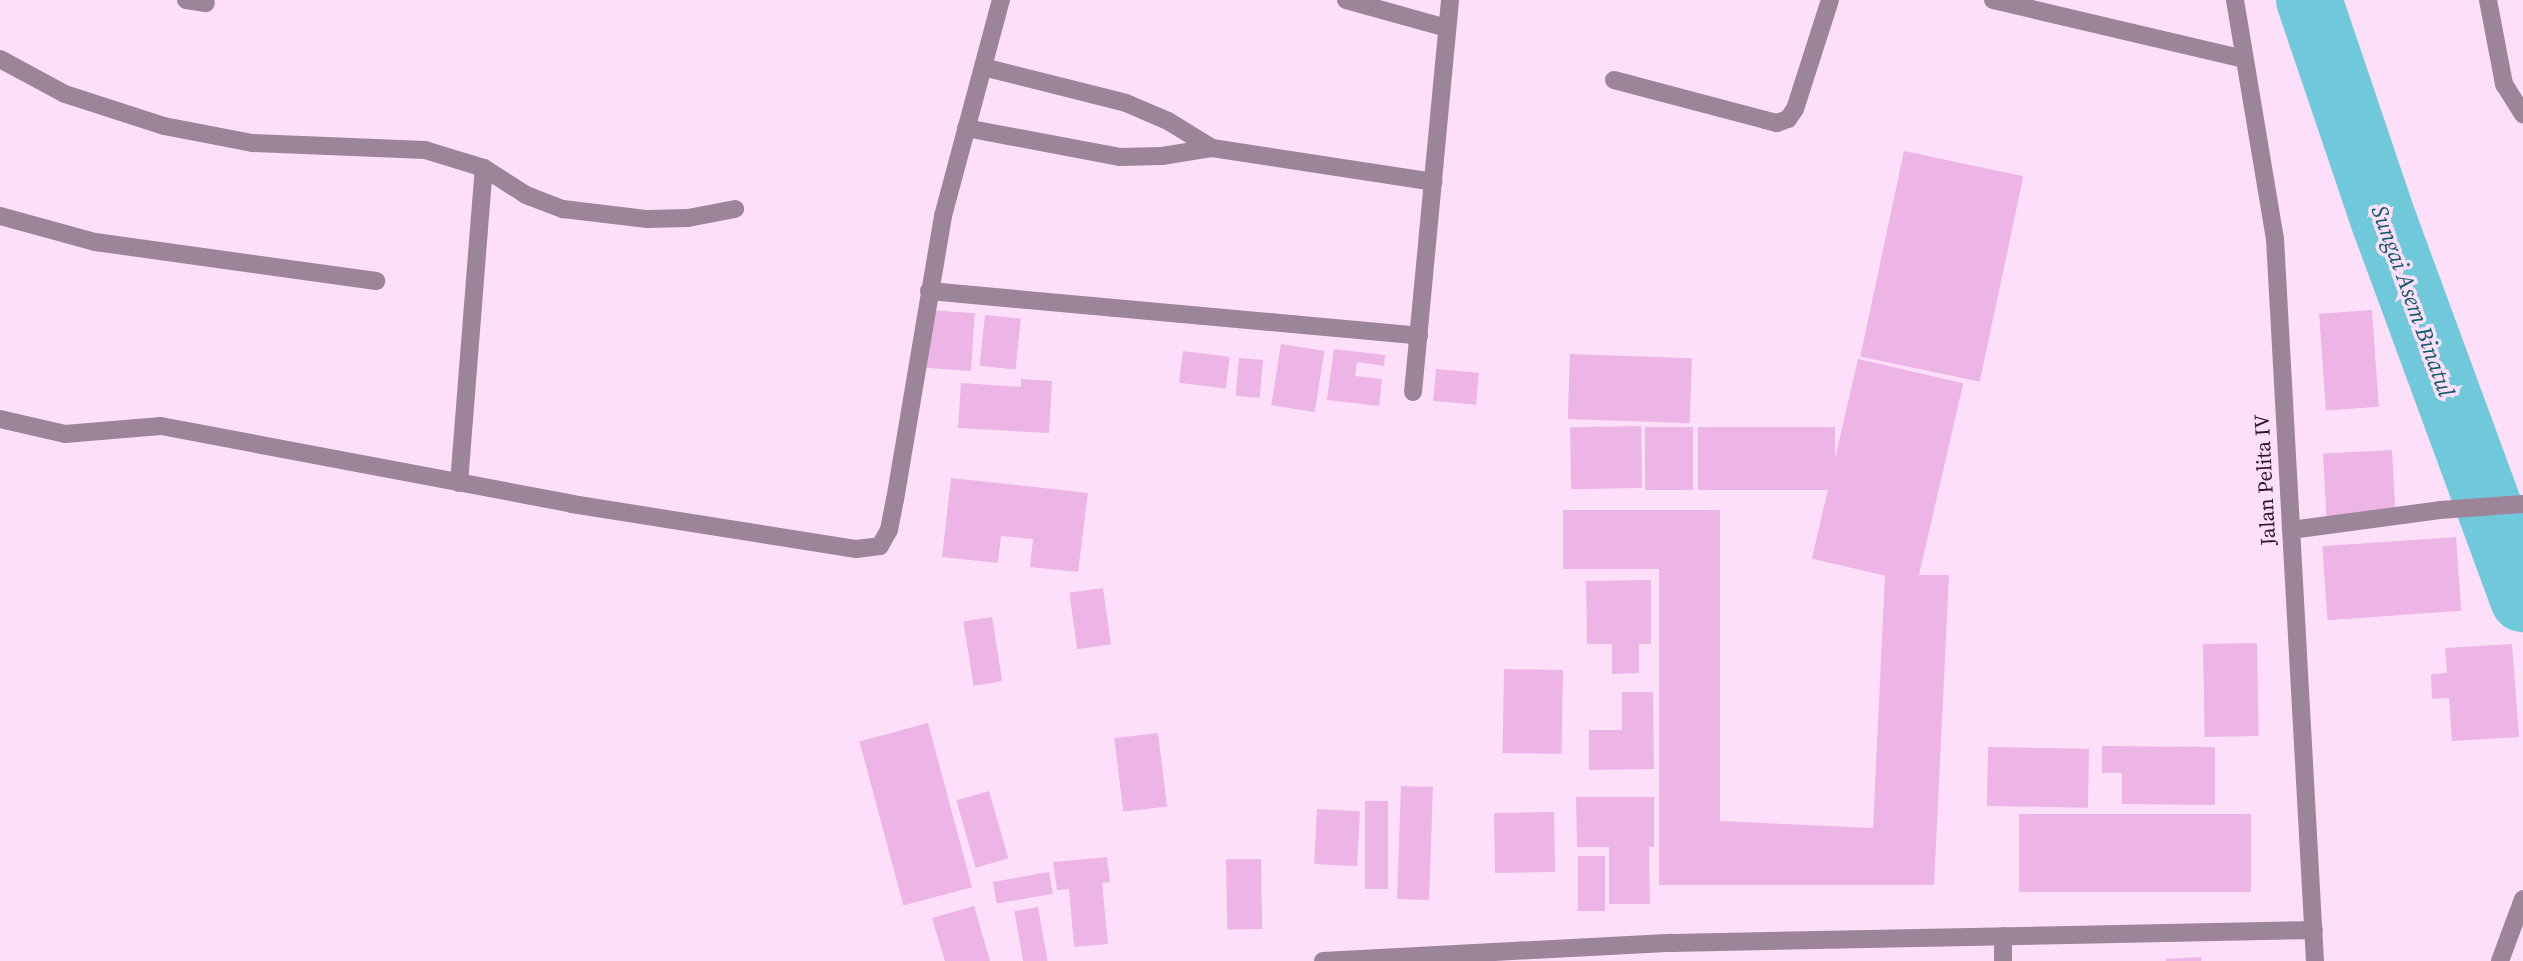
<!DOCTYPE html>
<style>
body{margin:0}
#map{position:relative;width:2523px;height:961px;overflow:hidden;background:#fedff9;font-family:"Source Serif 4",serif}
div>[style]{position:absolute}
.river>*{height:66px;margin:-33px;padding:0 33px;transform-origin:33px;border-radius:33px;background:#6fc9da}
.building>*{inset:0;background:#edb5e5;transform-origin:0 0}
.minor>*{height:18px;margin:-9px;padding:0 9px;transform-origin:9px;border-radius:9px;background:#9d8599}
span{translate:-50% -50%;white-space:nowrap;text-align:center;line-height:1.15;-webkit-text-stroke:7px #fedff9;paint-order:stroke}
.street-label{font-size:21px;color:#2b1828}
.water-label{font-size:23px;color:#0d5b68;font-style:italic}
</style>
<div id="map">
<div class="river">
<i style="left:2309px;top:0;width:237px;rotate:71.3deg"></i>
<i style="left:2385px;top:224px;width:400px;rotate:69.8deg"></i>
</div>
<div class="building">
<i style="left:1904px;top:151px;width:122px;height:210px;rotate:12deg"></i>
<i style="left:929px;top:310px;width:46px;height:58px;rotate:4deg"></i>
<i style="left:2372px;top:310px;width:97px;height:53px;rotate:86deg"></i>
<i style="left:985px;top:315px;width:36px;height:51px;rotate:6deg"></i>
<i style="left:1281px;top:344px;width:44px;height:62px;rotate:9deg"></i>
<i style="clip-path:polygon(1334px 349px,1385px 355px,1384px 366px,1357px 362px,1355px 376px,1382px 379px,1379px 406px,1327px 400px)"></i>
<i style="left:1183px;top:351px;width:47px;height:32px;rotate:7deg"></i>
<i style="left:1570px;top:354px;width:122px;height:65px;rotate:2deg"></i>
<i style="left:1239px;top:358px;width:24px;height:38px;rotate:5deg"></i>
<i style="left:1858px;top:359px;width:108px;height:205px;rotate:13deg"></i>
<i style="left:1436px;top:369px;width:43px;height:32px;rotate:5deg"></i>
<i style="clip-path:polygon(1021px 379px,1052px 381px,1049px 433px,958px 428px,961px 383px,1021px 387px)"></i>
<i style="left:1641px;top:426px;width:62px;height:71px;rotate:89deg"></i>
<i style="left:1645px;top:427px;width:48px;height:63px"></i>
<i style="left:1698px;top:427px;width:137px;height:63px"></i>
<i style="left:2392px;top:450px;width:63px;height:69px;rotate:87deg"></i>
<i style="clip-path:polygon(951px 478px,1088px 493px,1078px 572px,1030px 567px,1033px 539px,1001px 536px,998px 563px,942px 557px)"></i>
<i style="clip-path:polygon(1563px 510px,1720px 510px,1720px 821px,1873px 828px,1885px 575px,1949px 575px,1934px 885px,1659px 885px,1659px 569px,1563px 569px)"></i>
<i style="left:2456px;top:537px;width:74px;height:134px;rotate:86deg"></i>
<i style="clip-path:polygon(1651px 580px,1651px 644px,1639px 644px,1639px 673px,1612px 674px,1612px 644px,1587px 644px,1586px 581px)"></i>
<i style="left:1103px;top:588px;width:57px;height:34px;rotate:82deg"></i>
<i style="left:992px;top:617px;width:65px;height:29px;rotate:81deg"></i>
<i style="left:2257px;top:643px;width:93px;height:54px;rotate:89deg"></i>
<i style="clip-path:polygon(2512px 644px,2519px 737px,2452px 741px,2449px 698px,2432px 699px,2431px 674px,2447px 673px,2445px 648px)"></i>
<i style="left:1504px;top:669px;width:59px;height:84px;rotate:1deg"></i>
<i style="clip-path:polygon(1622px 692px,1653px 692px,1654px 769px,1589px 770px,1589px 730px,1622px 730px)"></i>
<i style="left:928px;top:723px;width:170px;height:71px;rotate:75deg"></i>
<i style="left:1158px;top:733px;width:74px;height:44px;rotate:83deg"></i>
<i style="clip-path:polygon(2102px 746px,2215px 747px,2215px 805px,2122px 804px,2122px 773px,2102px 773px)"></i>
<i style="left:1988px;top:747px;width:101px;height:59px;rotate:1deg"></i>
<i style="left:1401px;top:786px;width:32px;height:113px;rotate:2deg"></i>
<i style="left:989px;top:791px;width:70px;height:34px;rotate:74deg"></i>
<i style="clip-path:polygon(1576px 797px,1654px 797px,1654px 847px,1649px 847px,1650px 904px,1609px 904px,1609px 847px,1577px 847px)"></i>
<i style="left:1365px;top:801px;width:23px;height:88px"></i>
<i style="left:1317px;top:809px;width:43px;height:55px;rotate:3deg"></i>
<i style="left:1554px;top:812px;width:60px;height:60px;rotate:89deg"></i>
<i style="left:2019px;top:814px;width:232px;height:78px"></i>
<i style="left:1578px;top:856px;width:27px;height:55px"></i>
<i style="clip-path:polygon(1107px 857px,1110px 882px,1102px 883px,1108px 944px,1074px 947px,1069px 889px,1057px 890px,1053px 862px)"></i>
<i style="left:1261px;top:859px;width:70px;height:35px;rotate:89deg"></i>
<i style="left:1049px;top:872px;width:22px;height:57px;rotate:80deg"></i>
<i style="clip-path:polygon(974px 906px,990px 961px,945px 961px,932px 918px)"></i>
<i style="left:1038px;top:907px;width:55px;height:24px;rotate:80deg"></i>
<i style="clip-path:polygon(2201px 957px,2201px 961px,2166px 961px,2166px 959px)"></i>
</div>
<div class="minor">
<i style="left:186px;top:0;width:20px;rotate:9deg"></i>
<i style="left:1346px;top:0;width:105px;rotate:15.5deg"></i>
<i style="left:1993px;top:0;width:258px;rotate:13.2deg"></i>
<i style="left:2235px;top:0;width:242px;rotate:80.5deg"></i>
<i style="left:2275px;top:239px;width:723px;rotate:86.83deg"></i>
<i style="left:2488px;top:0;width:86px;rotate:79.2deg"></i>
<i style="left:2504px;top:84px;width:36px;rotate:58deg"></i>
<i style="left:0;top:59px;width:74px;rotate:28.3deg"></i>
<i style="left:65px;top:94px;width:104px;rotate:17.9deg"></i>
<i style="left:164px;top:126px;width:90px;rotate:10.9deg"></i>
<i style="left:252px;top:143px;width:173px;rotate:2.3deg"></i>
<i style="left:425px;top:150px;width:62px;rotate:17deg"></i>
<i style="left:484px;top:168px;width:50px;rotate:32.7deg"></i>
<i style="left:526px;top:195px;width:40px;rotate:21deg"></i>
<i style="left:563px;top:209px;width:85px;rotate:6.8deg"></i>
<i style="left:647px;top:219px;width:41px;rotate:-1.4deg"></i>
<i style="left:688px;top:218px;width:48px;rotate:-10.8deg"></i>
<i style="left:983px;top:67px;width:147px;rotate:14.1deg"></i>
<i style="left:1126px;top:103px;width:46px;rotate:23.2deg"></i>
<i style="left:1168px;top:121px;width:52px;rotate:31.5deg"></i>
<i style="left:1212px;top:148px;width:224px;rotate:8.7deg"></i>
<i style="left:1614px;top:80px;width:156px;rotate:14.8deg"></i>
<i style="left:1765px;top:120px;width:12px;rotate:14deg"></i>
<i style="left:1777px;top:123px;width:12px;rotate:-20deg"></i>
<i style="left:1788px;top:119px;width:12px;rotate:-55deg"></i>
<i style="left:1795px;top:109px;width:114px;rotate:-72.2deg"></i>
<i style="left:966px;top:128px;width:156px;rotate:10.7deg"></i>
<i style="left:1119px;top:157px;width:43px;rotate:-1.3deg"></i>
<i style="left:1162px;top:156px;width:51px;rotate:-9.1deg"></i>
<i style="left:0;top:216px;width:98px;rotate:15.3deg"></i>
<i style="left:95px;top:242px;width:284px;rotate:7.9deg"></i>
<i style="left:929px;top:291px;width:492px;rotate:5.2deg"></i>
<i style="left:1413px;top:392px;width:394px;rotate:-84.6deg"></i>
<i style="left:0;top:419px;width:67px;rotate:13deg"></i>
<i style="left:65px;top:434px;width:96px;rotate:-4.8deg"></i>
<i style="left:161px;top:426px;width:418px;rotate:10.7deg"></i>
<i style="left:572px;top:504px;width:288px;rotate:9deg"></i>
<i style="left:856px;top:549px;width:24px;rotate:-7deg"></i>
<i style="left:880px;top:546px;width:18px;rotate:-61deg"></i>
<i style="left:889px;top:530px;width:31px;rotate:-79deg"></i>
<i style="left:895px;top:500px;width:288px;rotate:-80.4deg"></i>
<i style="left:943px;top:216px;width:224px;rotate:-75deg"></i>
<i style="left:459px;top:483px;width:316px;rotate:-85.5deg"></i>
<i style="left:2291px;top:530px;width:150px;rotate:-7.6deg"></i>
<i style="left:2440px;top:510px;width:83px;rotate:-4.1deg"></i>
<i style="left:2003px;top:936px;width:25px;rotate:90deg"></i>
<i style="left:1323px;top:961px;width:349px;rotate:-3deg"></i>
<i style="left:1672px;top:943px;width:642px;rotate:-1.16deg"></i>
<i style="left:2500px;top:961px;width:66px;rotate:-69.6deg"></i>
</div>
<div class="street-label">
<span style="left:2265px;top:480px;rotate:-93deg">Jalan Pelita IV</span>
</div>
<div class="water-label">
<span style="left:2413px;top:301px;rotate:70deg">Sungai Asem Binatul</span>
</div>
</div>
